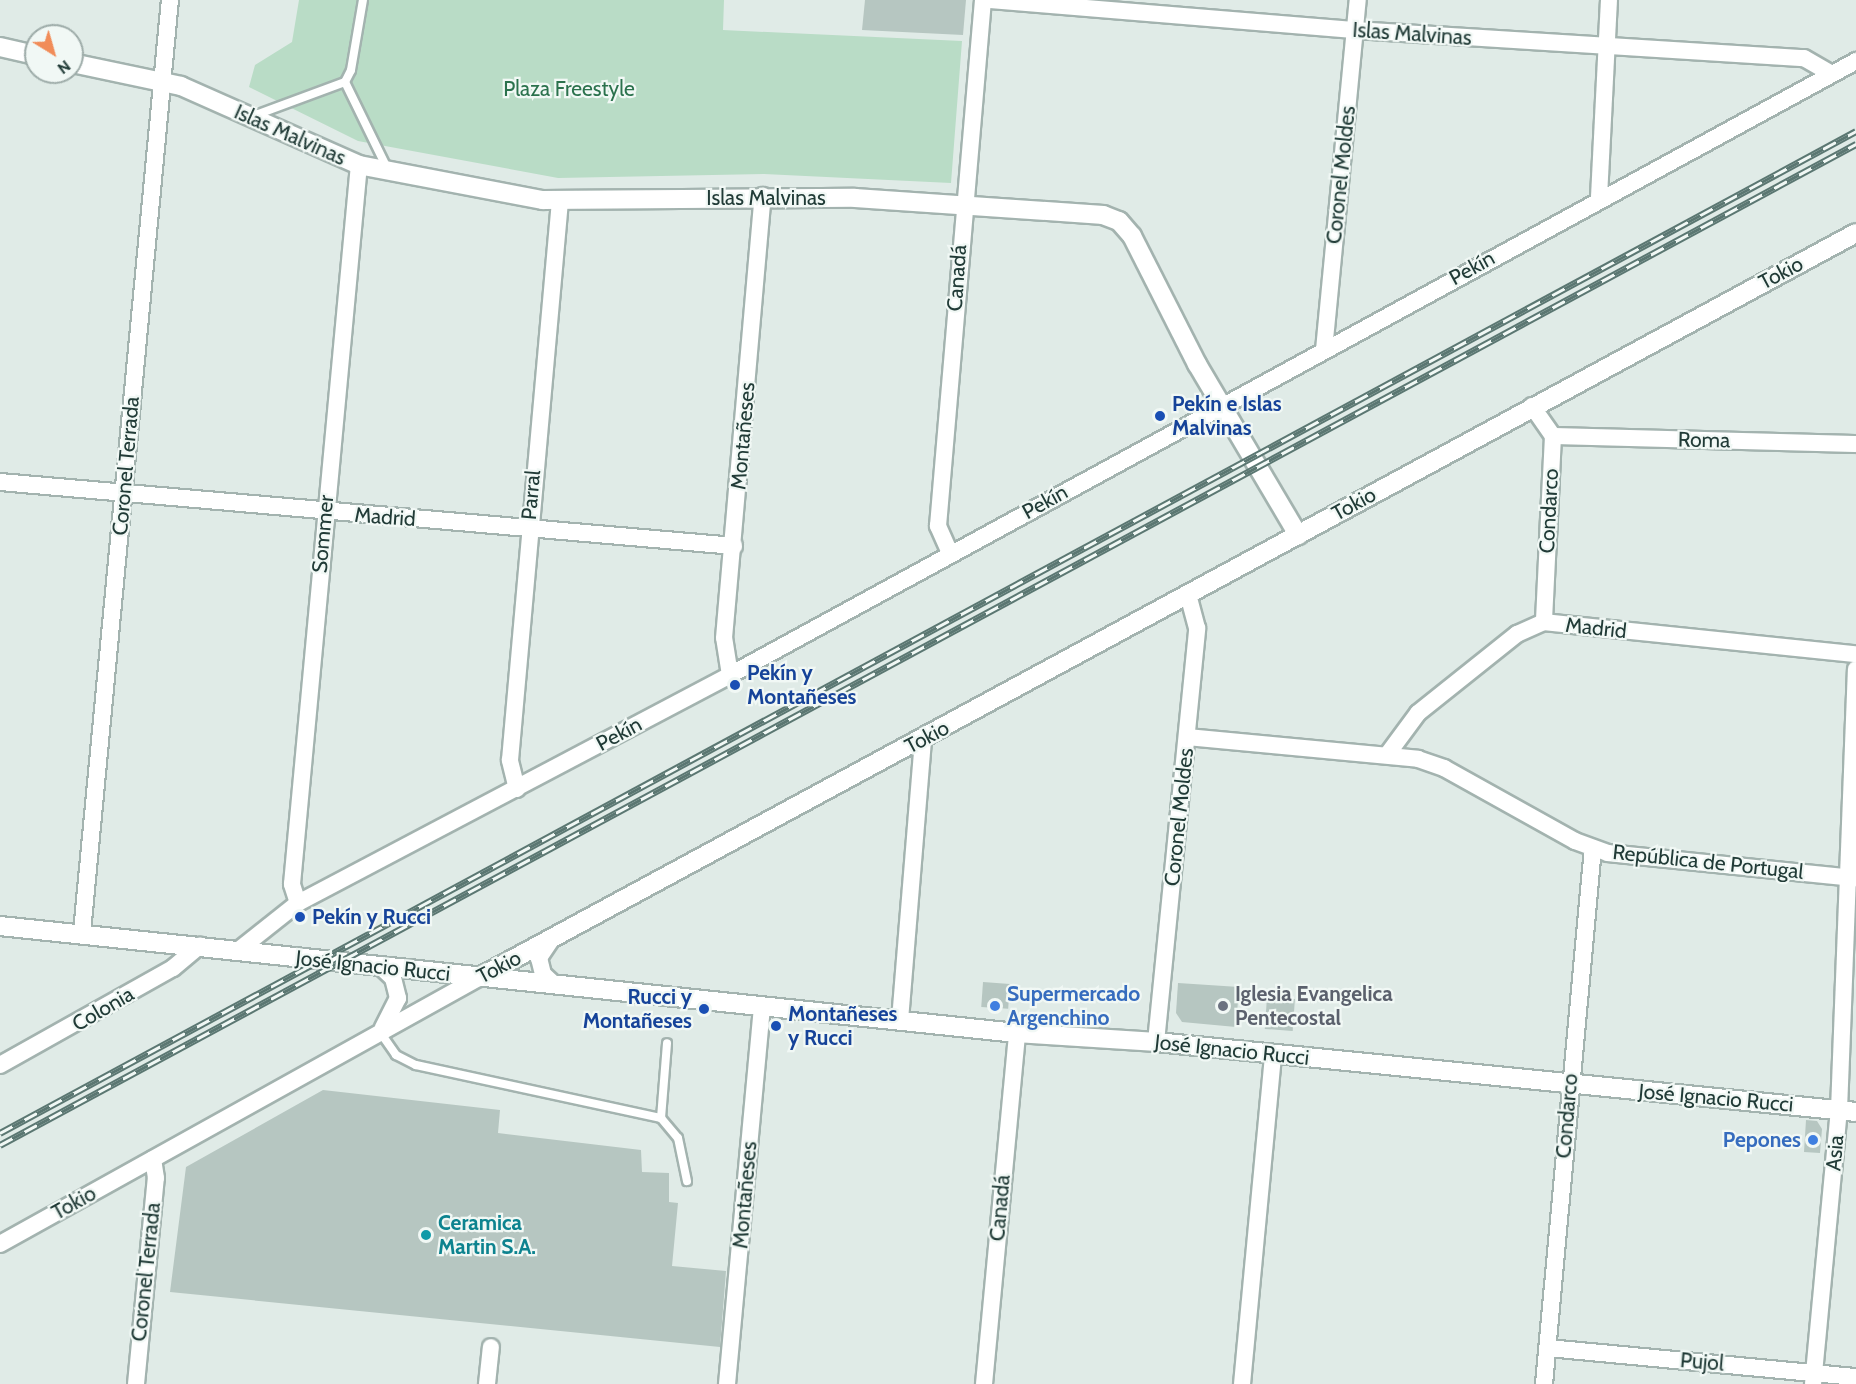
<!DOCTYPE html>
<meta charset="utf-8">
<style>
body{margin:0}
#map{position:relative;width:1856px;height:1384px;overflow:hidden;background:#e0ebe7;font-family:Cabin,sans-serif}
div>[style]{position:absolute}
.green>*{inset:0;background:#b9dcc6}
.building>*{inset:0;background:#b6c6c1;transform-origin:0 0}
.roads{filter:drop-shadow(2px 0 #a3b3af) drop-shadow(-2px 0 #a3b3af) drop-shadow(0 2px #a3b3af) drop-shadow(0 -2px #a3b3af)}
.service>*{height:8px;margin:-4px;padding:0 4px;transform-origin:4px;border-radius:4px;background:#fff}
.minor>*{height:16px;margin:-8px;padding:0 8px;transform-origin:8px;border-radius:8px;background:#fff}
.tertiary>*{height:18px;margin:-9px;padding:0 9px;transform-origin:9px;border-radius:9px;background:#fff}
.rail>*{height:7px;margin-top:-3.5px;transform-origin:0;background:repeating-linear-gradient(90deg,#f1f8f5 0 14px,#5b7772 0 28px);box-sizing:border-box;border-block:2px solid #5b7772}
.dots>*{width:16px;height:16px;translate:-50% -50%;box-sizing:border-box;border:3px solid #f1f8f5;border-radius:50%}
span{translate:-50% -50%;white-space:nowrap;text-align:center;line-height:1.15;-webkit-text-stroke:4.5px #f1f8f5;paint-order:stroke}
.street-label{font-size:21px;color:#213b37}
.park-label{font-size:21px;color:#2b724d}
.transit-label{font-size:21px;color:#164399;font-weight:700}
.left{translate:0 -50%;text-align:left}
.right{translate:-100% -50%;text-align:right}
.shop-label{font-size:21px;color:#366cbe;font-weight:700}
.worship-label{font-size:21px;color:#5b616d;font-weight:700}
.culture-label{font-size:21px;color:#0d838f;font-weight:700}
.north{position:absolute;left:24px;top:24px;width:60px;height:60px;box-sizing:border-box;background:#f1f8f5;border:2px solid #9eaca9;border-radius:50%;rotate:143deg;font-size:16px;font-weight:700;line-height:24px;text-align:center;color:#213b37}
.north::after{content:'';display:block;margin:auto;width:21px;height:27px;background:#f18c58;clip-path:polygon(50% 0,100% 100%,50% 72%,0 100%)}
</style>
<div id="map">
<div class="green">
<i style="clip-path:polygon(299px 0,724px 0,723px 30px,962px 41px,951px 183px,764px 174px,558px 178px,358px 141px,249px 87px,255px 65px,292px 42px)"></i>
</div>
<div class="building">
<i style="clip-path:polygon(865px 0,966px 0,963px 35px,862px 30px)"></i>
<i style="left:983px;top:982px;width:27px;height:25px;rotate:4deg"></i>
<i style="clip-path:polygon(1178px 983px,1239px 987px,1236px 1027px,1182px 1022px,1176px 1013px)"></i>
<i style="left:1267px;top:997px;width:28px;height:32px;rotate:4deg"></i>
<i style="clip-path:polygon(323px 1090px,500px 1110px,498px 1133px,641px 1150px,642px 1172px,669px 1173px,669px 1202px,678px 1203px,672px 1266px,726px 1271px,720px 1347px,170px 1292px,186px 1167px)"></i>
<i style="clip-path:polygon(1806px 1120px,1817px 1121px,1822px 1129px,1820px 1153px,1804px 1152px)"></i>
</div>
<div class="roads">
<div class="service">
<i style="left:345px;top:82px;width:98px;rotate:64deg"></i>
<i style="left:253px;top:116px;width:98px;rotate:-20.3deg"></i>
<i style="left:345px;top:82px;width:13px;rotate:-63deg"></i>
<i style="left:351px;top:70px;width:71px;rotate:-80.3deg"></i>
<i style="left:380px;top:1032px;width:28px;rotate:55deg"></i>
<i style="left:396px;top:1055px;width:22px;rotate:27deg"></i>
<i style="left:416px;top:1065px;width:251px;rotate:12.2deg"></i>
<i style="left:661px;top:1118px;width:26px;rotate:50deg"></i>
<i style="left:678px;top:1138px;width:44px;rotate:78.2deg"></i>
<i style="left:661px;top:1118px;width:75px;rotate:-85.4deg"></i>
</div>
<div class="minor">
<i style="left:989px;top:0;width:367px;rotate:4.7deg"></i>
<i style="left:1355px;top:30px;width:450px;rotate:3.6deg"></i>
<i style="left:1804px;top:58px;width:32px;rotate:30deg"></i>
<i style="left:1599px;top:197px;width:197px;rotate:-87.1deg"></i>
<i style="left:1324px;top:350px;width:352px;rotate:-84.5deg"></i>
<i style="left:1532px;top:406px;width:37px;rotate:55deg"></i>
<i style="left:1553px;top:436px;width:186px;rotate:92.8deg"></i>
<i style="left:1553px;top:436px;width:303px;rotate:1.5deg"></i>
<i style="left:0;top:482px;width:737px;rotate:4.98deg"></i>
<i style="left:950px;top:553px;width:30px;rotate:-114deg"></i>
<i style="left:938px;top:526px;width:528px;rotate:-85.11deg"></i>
<i style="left:730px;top:675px;width:37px;rotate:-99deg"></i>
<i style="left:724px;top:638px;width:444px;rotate:-85deg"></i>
<i style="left:1187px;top:737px;width:232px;rotate:5.4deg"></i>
<i style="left:1418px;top:759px;width:28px;rotate:19deg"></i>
<i style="left:1444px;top:768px;width:150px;rotate:29.1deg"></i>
<i style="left:1575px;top:841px;width:35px;rotate:20deg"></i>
<i style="left:1608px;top:853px;width:249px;rotate:5.8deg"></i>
<i style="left:1387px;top:755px;width:52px;rotate:-53.6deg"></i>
<i style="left:1418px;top:713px;width:127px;rotate:-38.6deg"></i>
<i style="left:1517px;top:634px;width:30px;rotate:-24deg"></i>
<i style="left:1544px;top:622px;width:314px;rotate:5.9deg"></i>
<i style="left:517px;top:789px;width:30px;rotate:-104deg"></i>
<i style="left:510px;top:760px;width:561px;rotate:-84.89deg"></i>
<i style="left:298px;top:903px;width:20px;rotate:-108deg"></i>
<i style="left:292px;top:884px;width:722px;rotate:-84.68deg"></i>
<i style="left:82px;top:932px;width:936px;rotate:-84.61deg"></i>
<i style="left:551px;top:940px;width:22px;rotate:124deg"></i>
<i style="left:539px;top:958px;width:16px;rotate:76deg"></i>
<i style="left:543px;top:974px;width:16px;rotate:43deg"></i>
<i style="left:240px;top:949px;width:74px;rotate:-38.4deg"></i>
<i style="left:298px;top:903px;width:488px;rotate:-27.8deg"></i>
<i style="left:730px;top:675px;width:1283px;rotate:-28.6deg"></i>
<i style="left:381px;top:967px;width:16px;rotate:43deg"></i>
<i style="left:393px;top:978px;width:21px;rotate:76deg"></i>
<i style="left:398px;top:998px;width:34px;rotate:117deg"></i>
<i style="left:900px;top:1020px;width:281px;rotate:-85.3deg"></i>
<i style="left:1156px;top:1042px;width:416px;rotate:-84.3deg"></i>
<i style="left:1197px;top:628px;width:35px;rotate:-105deg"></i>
<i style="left:0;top:1065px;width:198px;rotate:-29.3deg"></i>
<i style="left:173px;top:968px;width:35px;rotate:-40deg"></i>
<i style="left:0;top:1244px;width:549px;rotate:-29.08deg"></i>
<i style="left:1548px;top:1348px;width:309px;rotate:5.4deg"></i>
<i style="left:136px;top:1384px;width:207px;rotate:-84.5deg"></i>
<i style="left:156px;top:1178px;width:19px;rotate:-99deg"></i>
<i style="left:487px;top:1384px;width:37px;rotate:-84deg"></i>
<i style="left:727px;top:1384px;width:380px;rotate:-84.7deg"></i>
<i style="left:984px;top:1384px;width:353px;rotate:-84.6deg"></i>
<i style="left:1242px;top:1384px;width:331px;rotate:-84.6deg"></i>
<i style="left:1544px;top:1384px;width:538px;rotate:-84.78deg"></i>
<i style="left:1813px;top:1384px;width:275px;rotate:-84.6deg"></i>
<i style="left:1839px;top:1110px;width:441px;rotate:-87.8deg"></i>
</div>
<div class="tertiary">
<i style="left:0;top:47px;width:37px;rotate:13deg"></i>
<i style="left:72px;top:63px;width:111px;rotate:11.9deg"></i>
<i style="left:181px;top:86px;width:195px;rotate:23.9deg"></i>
<i style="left:359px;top:165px;width:187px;rotate:10.8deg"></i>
<i style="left:543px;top:200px;width:312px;rotate:-0.4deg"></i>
<i style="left:855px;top:198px;width:249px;rotate:3.9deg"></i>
<i style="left:1103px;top:215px;width:17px;rotate:21deg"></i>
<i style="left:1119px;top:221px;width:20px;rotate:49deg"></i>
<i style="left:1132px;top:236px;width:144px;rotate:63.1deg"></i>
<i style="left:1197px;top:364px;width:199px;rotate:59.4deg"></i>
<i style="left:0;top:926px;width:1023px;rotate:6.01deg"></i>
<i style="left:1017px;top:1033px;width:139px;rotate:3.7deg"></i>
<i style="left:1156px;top:1042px;width:703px;rotate:5.71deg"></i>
<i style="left:480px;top:977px;width:1564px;rotate:-28.4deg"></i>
</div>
</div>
<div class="rail">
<i style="left:0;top:1133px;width:2109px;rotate:-28.36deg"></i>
<i style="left:0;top:1145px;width:2109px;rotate:-28.34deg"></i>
</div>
<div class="dots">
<i style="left:1160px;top:416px;background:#1a4fb4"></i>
<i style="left:735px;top:685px;background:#1a4fb4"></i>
<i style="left:300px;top:917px;background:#1a4fb4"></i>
<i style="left:995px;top:1006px;background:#3f7fe0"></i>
<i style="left:1223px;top:1006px;background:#6b7280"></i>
<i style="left:704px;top:1009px;background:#1a4fb4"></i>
<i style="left:776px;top:1026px;background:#1a4fb4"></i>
<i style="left:1813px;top:1140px;background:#3f7fe0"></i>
<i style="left:426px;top:1235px;background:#0f9aa8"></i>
</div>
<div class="street-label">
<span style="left:1412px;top:34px;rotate:4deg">Islas Malvinas</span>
<span style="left:290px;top:135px;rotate:24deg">Islas Malvinas</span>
<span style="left:1341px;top:175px;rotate:-84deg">Coronel Moldes</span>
<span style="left:766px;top:198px">Islas Malvinas</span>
<span style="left:1472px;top:268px;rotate:-29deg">Pekín</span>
<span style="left:1781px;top:273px;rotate:-28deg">Tokio</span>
<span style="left:957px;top:278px;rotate:-86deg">Canadá</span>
<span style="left:743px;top:436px;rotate:-85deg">Montañeses</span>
<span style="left:1704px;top:440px;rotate:1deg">Roma</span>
<span style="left:126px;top:466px;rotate:-85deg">Coronel Terrada</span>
<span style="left:531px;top:495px;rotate:-85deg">Parral</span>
<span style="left:1045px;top:502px;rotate:-29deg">Pekín</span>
<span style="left:1354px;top:504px;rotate:-29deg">Tokio</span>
<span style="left:1549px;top:511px;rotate:-87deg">Condarco</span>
<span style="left:385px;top:517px;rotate:4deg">Madrid</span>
<span style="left:323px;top:534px;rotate:-85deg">Sommer</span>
<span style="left:1596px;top:628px;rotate:6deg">Madrid</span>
<span style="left:619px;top:734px;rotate:-28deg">Pekín</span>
<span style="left:927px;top:737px;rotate:-28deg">Tokio</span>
<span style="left:1179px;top:817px;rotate:-84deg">Coronel Moldes</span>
<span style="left:1708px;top:862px;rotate:6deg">República de Portugal</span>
<span style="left:373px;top:966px;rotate:6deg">José Ignacio Rucci</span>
<span style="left:499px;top:967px;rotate:-28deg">Tokio</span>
<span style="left:103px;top:1009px;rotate:-30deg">Colonia</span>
<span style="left:1232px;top:1050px;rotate:6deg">José Ignacio Rucci</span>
<span style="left:1716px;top:1098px;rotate:5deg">José Ignacio Rucci</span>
<span style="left:1567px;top:1116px;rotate:-85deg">Condarco</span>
<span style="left:1835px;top:1153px;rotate:-85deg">Asia</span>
<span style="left:745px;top:1195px;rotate:-85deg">Montañeses</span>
<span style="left:74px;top:1203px;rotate:-29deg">Tokio</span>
<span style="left:1000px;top:1208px;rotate:-85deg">Canadá</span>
<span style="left:146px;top:1272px;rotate:-84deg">Coronel Terrada</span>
<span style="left:1702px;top:1362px;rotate:5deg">Pujol</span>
</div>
<div class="park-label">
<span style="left:569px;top:89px">Plaza Freestyle</span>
</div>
<div class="transit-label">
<span class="left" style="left:1172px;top:416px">Pekín e Islas<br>Malvinas</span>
<span class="left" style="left:747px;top:685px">Pekín y<br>Montañeses</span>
<span class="left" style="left:312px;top:917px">Pekín y Rucci</span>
<span class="right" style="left:692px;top:1009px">Rucci y<br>Montañeses</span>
<span class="left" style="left:788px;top:1026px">Montañeses<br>y Rucci</span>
</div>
<div class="shop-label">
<span class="left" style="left:1007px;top:1006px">Supermercado<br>Argenchino</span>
<span class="right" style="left:1801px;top:1140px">Pepones</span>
</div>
<div class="worship-label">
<span class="left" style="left:1235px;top:1006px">Iglesia Evangelica<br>Pentecostal</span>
</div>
<div class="culture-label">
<span class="left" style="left:438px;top:1235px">Ceramica<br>Martin S.A.</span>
</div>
<div class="north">N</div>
</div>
